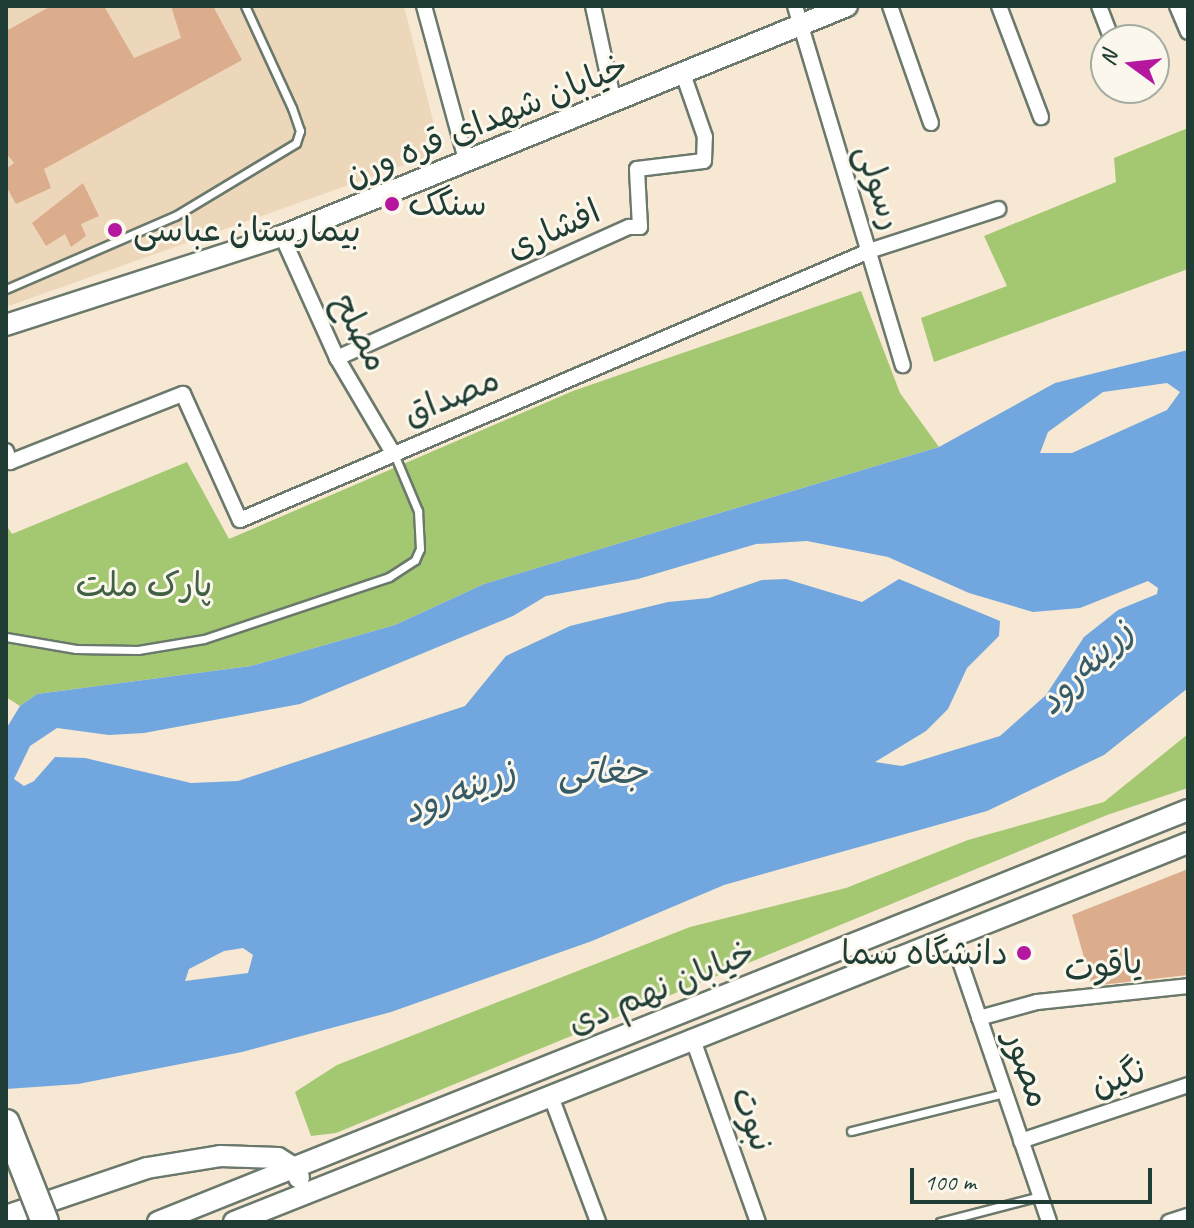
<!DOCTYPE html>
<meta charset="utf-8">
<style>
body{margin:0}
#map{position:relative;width:1194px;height:1228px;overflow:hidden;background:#f6e8d2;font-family:Caveat,"Playpen Sans Arabic",sans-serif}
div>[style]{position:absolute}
.built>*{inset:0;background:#edd7bb}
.green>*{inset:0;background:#a4c771}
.water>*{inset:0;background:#71a6de}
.building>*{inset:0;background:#dbad8d}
.roads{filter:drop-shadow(2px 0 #6a796b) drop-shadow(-2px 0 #6a796b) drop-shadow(0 2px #6a796b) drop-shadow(0 -2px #6a796b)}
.lane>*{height:7px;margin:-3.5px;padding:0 3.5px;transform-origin:3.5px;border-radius:3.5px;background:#fff}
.street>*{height:14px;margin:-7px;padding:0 7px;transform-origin:7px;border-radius:7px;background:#fff}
.secondary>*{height:20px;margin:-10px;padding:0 10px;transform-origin:10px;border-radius:10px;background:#fff}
.bridges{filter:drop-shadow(2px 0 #6a796b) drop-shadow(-2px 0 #6a796b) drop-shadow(0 2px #6a796b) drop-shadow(0 -2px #6a796b)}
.highway-bridge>*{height:26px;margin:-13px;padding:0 13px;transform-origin:13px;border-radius:13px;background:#fff}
.dots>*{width:22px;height:22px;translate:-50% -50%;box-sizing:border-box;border:4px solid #fbf7ec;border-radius:50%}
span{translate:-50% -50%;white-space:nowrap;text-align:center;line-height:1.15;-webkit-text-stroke:6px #fbf7ec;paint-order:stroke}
.street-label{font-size:34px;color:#1f3d34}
.poi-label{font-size:34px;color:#1f3d34}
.left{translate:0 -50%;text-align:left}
.right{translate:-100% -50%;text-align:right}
.park-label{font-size:34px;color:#406043}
.water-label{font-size:36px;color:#385c67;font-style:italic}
.frame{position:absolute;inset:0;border:8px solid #1f3d34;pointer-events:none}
.north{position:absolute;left:1090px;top:24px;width:80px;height:80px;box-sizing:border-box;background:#fbf7ec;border:2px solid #a3ada2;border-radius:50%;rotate:285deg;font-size:22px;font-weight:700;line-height:32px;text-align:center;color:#1f3d34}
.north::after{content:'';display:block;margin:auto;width:28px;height:36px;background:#b5179e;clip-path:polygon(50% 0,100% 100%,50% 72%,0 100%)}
.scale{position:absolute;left:910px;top:1168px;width:242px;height:36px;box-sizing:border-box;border:4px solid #1f3d34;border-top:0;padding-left:10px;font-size:24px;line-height:28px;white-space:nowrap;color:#1f3d34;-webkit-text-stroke:6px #fbf7ec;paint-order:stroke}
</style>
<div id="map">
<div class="built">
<i style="clip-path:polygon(6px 6px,404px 6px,441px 152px,6px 307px)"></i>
</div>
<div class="green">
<i style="clip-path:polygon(1188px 128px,1188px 269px,934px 362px,921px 318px,1007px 286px,984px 236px,1116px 182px,1114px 158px)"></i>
<i style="clip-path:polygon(861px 291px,900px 393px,939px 447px,484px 584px,395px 625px,251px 666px,37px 694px,20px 706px,6px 697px,6px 525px,12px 534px,187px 462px,229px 539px,573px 391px)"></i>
<i style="clip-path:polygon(1188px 734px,1188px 788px,1107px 815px,336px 1133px,311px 1136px,295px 1092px,337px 1065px,690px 927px,846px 888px,968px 840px,1104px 802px)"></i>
</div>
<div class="water">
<i style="clip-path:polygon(evenodd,1188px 350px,1188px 688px,1104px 755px,987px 811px,724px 885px,592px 941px,391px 1012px,242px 1052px,78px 1084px,6px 1089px,6px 729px,20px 706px,37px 694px,251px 666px,395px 625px,484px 584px,939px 447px,1055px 383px,1188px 350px,1167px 383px,1180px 392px,1167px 410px,1072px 453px,1040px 453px,1048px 432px,1103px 392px,1167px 383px,1188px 350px,807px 541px,888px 557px,969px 593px,1033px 612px,1080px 608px,1148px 581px,1158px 588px,1157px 594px,1118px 610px,1084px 637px,1046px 695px,1000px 736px,902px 766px,875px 762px,926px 731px,948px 709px,967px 668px,999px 636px,1000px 621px,899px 579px,862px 602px,786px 579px,762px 580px,709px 598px,668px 602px,570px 626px,506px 656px,465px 706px,238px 781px,191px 783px,85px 758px,55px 757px,34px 781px,24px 786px,14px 779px,30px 746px,57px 728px,109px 735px,144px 733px,300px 704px,513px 616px,546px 596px,638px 579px,756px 544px,807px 541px,1188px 350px,243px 948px,253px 955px,248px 973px,185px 981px,189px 969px,224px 951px,243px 948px)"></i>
</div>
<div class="building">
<i style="clip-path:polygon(51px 6px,104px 6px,134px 58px,181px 38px,171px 6px,213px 6px,242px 60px,44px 169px,51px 188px,16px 204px,6px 186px,6px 169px,14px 163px,6px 153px,6px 31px)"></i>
<i style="clip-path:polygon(83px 183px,99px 216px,81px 224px,86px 236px,71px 247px,65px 234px,46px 246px,32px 223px)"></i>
<i style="clip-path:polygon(1188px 869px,1188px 975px,1092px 986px,1072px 915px)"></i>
</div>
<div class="roads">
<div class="lane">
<i style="left:6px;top:289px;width:184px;rotate:-23.4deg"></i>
<i style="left:175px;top:216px;width:141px;rotate:-31.1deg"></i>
<i style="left:296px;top:143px;width:13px;rotate:-72deg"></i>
<i style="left:300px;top:131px;width:24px;rotate:-109deg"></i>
<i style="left:292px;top:108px;width:112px;rotate:-114.7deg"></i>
<i style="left:6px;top:637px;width:71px;rotate:9.7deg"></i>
<i style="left:76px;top:649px;width:62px;rotate:0.9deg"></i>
<i style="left:138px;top:650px;width:67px;rotate:-9.5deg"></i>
<i style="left:204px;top:639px;width:195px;rotate:-18.5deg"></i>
<i style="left:389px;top:577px;width:31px;rotate:-33deg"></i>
<i style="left:415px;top:560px;width:12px;rotate:-66deg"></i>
<i style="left:420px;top:549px;width:38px;rotate:-93deg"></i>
<i style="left:418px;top:511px;width:62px;rotate:-112.8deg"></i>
<i style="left:851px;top:1131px;width:159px;rotate:-13.9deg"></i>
<i style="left:940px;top:1222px;width:103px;rotate:-14.6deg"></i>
</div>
<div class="street">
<i style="left:424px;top:6px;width:163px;rotate:74.7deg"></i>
<i style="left:593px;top:6px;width:99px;rotate:77.8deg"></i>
<i style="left:795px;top:6px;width:375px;rotate:73.3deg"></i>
<i style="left:890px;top:6px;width:124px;rotate:70.7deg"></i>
<i style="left:999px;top:6px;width:119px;rotate:69.3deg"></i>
<i style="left:1099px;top:6px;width:36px;rotate:69deg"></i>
<i style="left:1177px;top:6px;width:28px;rotate:67deg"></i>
<i style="left:282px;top:236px;width:134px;rotate:65.7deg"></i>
<i style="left:337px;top:358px;width:110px;rotate:59.5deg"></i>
<i style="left:337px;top:358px;width:320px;rotate:-24.2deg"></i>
<i style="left:629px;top:227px;width:11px"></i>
<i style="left:640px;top:227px;width:58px;rotate:-93deg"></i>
<i style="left:637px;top:169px;width:67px;rotate:-6.8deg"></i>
<i style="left:704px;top:161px;width:24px;rotate:-88deg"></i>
<i style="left:705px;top:137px;width:67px;rotate:-109.2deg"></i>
<i style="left:6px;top:451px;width:12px;rotate:70deg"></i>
<i style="left:10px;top:462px;width:186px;rotate:-21.5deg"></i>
<i style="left:183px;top:394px;width:138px;rotate:65.7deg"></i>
<i style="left:240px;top:520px;width:684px;rotate:-23.15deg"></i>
<i style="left:869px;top:251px;width:136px;rotate:-18deg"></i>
<i style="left:951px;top:935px;width:303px;rotate:71.1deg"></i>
<i style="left:979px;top:1018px;width:60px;rotate:-15.4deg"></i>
<i style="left:1037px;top:1002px;width:152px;rotate:-6deg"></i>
<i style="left:692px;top:1037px;width:196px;rotate:70.4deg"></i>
<i style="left:550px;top:1094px;width:137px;rotate:69.4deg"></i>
<i style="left:1021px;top:1141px;width:176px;rotate:-18.5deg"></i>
<i style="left:1169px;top:1222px;width:20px;rotate:-18deg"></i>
</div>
<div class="secondary">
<i style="left:6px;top:325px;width:290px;rotate:-17.9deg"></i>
<i style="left:282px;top:236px;width:610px;rotate:-22.15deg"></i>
<i style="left:6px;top:1216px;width:149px;rotate:-18.8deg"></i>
<i style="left:147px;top:1168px;width:74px;rotate:-9.3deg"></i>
<i style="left:220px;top:1156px;width:58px;rotate:2deg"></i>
<i style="left:278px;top:1158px;width:22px;rotate:32deg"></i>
<i style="left:297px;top:1170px;width:8px;rotate:76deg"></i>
<i style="left:158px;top:1222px;width:1109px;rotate:-21.8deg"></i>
<i style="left:234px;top:1222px;width:1027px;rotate:-21.67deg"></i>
</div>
</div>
<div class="bridges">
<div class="highway-bridge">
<i style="left:6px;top:1123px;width:106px;rotate:68.5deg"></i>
</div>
</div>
<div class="dots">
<i style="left:392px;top:204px;background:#b5179e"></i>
<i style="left:115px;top:230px;background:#b5179e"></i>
<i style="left:1024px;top:953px;background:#b5179e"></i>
</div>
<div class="street-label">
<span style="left:486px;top:120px;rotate:-22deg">خیابان شهدای قره ورن</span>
<span style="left:880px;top:187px;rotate:72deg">رسولی</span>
<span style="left:553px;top:229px;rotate:-24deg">افشاری</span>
<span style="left:361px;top:332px;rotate:63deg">مصلح</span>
<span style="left:451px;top:396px;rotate:-22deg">مصداق</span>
<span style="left:1103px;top:965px;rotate:-6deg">یاقوت</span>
<span style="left:661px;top:987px;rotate:-22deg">خیابان نهم دی</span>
<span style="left:1028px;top:1069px;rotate:71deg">مصور</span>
<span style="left:1118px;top:1077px;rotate:-18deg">نگین</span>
<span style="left:753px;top:1119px;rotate:70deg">نبوت</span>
</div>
<div class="poi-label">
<span class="left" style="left:408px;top:204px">سنگک</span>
<span class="left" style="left:133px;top:230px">بیمارستان عباسی</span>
<span class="right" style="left:1008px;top:953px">دانشگاه سما</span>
</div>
<div class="park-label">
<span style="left:144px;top:585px">پارک ملت</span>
</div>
<div class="water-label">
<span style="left:1085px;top:667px;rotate:-45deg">زرینه‌رود</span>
<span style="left:603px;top:772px">جغاتی</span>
<span style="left:459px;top:791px;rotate:-22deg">زرینه‌رود</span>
</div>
<div class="frame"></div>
<div class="north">N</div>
<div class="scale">100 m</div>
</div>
